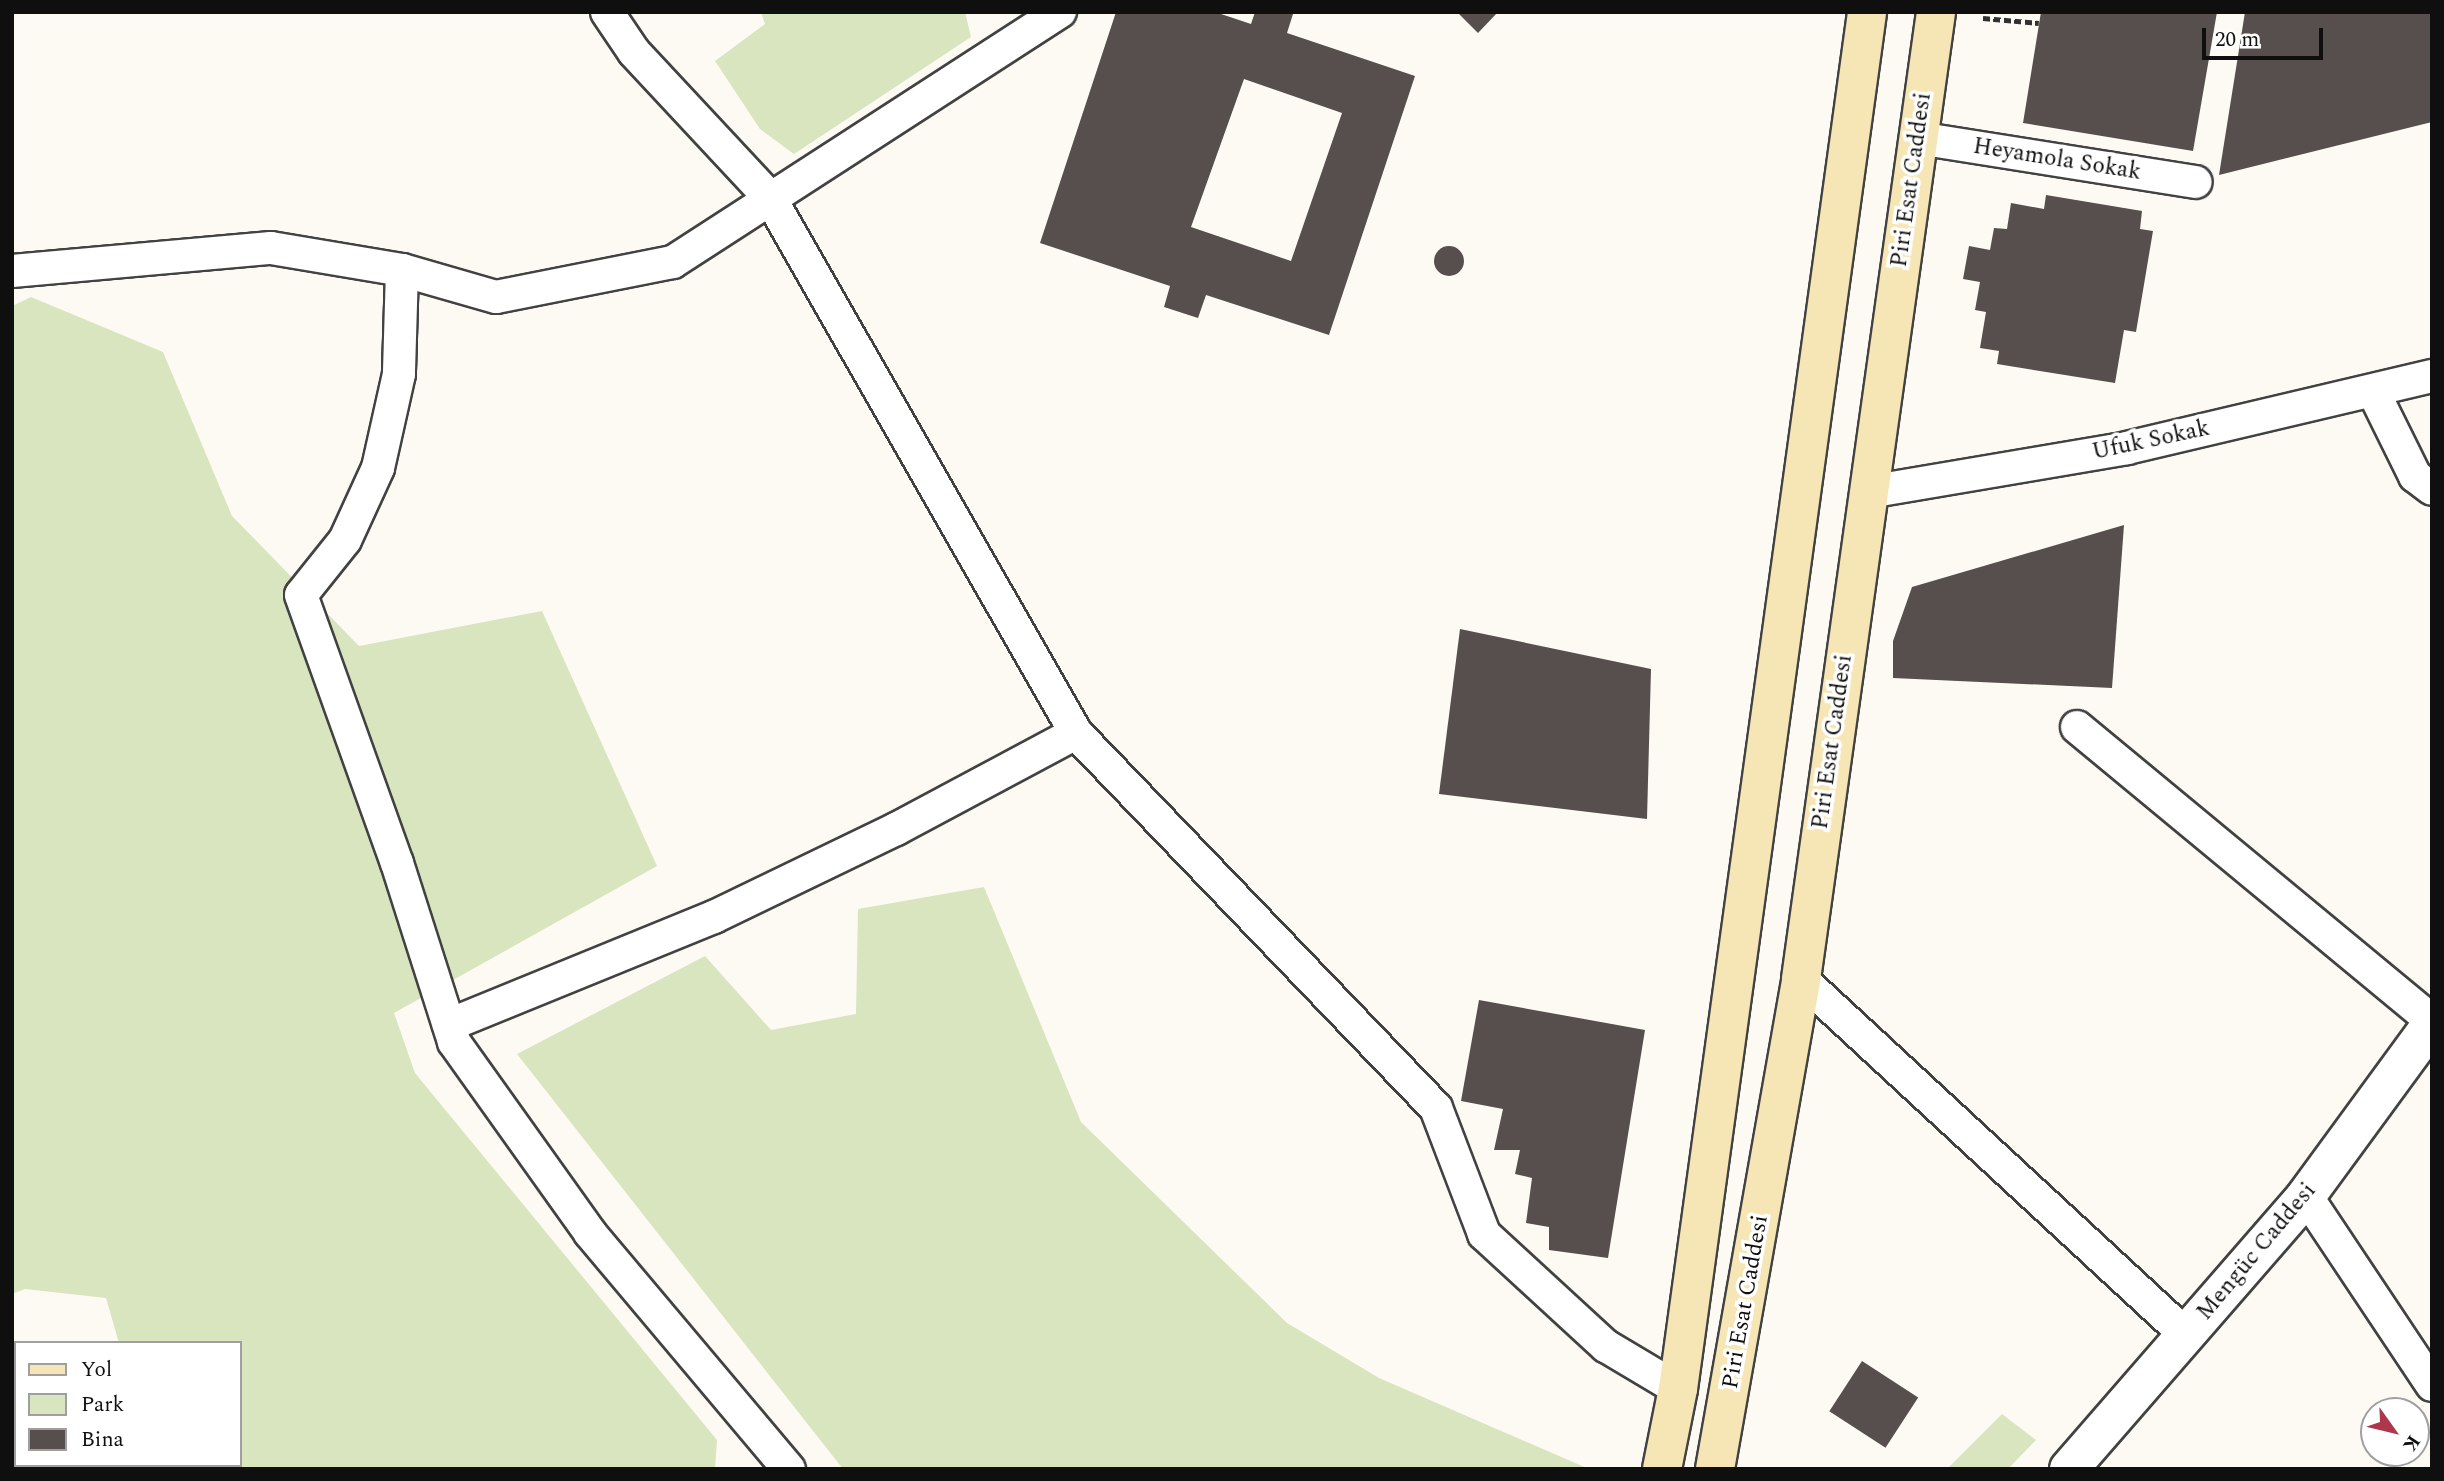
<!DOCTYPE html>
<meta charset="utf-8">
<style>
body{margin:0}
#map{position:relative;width:2444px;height:1481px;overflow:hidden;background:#fdfaf3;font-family:Spectral,serif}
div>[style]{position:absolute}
.green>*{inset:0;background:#d8e5bf}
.building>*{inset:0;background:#564f4d;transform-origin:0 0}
.round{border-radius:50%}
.path>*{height:4.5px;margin-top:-2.25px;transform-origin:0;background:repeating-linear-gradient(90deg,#313131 0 7px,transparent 0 10.5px)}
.roads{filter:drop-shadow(2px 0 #424242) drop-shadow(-2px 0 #424242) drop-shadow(0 2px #424242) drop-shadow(0 -2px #424242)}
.minor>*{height:32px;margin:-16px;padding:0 16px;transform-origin:16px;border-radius:16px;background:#fff}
.tertiary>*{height:38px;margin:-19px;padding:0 19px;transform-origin:19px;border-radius:19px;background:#fff}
.secondary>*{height:38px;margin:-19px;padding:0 19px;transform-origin:19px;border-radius:19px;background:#f6e6b5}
span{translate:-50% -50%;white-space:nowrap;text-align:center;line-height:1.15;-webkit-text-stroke:7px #fff;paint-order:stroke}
.street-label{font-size:23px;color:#0f0f0f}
.frame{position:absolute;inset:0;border:14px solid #0f0f0f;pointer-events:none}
.legend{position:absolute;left:14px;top:1341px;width:228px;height:126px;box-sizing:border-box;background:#fff;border:2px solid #9f9f9f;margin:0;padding:9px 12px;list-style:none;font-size:21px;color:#0f0f0f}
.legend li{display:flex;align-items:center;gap:14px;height:35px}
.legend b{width:35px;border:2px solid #9f9f9f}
.north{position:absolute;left:2360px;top:1397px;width:70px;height:70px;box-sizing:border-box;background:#fff;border:2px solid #9f9f9f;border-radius:50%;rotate:124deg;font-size:19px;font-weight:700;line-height:28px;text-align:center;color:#0f0f0f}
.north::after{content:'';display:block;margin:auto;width:24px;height:32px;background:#af374c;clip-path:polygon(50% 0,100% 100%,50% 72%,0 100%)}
.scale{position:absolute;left:2202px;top:28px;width:121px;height:32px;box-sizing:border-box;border:4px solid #0f0f0f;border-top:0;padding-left:9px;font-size:21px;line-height:24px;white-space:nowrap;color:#0f0f0f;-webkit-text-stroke:5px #fff;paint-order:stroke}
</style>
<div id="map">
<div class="green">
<i style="clip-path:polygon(761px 12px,965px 12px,971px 37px,794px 154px,760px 129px,715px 61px,765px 24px)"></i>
<i style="clip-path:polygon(31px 297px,163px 352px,232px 516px,359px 646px,542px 611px,657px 866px,394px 1013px,415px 1073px,717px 1440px,715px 1469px,153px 1469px,240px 1465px,240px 1343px,119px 1343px,106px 1298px,25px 1289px,12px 1294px,12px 306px)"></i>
<i style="clip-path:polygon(984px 887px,1081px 1122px,1287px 1323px,1379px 1378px,1589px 1469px,843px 1469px,517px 1054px,705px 956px,771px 1030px,856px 1014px,858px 909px)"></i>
<i style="clip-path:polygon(2002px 1414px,2036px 1440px,2008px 1469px,1947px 1469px)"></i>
</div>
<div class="building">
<i style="clip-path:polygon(evenodd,1116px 12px,1215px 12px,1251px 24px,1255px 12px,1287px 12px,1293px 14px,1287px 33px,1415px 76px,1329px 335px,1206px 295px,1198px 318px,1164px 307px,1170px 286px,1040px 243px,1116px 12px,1244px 79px,1342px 113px,1291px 261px,1191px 227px,1244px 79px)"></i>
<i style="clip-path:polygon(1457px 12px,1498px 12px,1478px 33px)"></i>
<i style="clip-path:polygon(2041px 12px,2217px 12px,2193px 151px,2023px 123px)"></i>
<i style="clip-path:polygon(2245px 12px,2432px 12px,2432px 122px,2219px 175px)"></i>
<i style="clip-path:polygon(2046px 195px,2142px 211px,2140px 229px,2153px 231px,2136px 332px,2124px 330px,2115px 383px,1997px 364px,1999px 351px,1980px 348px,1986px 312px,1975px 310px,1980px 282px,1963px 279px,1969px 246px,1990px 250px,1994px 228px,2007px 229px,2011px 203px,2044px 209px)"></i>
<i class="round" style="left:1434px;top:246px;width:30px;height:30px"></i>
<i style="clip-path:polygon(2124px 525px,2112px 688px,1893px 678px,1893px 641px,1912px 587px)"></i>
<i style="clip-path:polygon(1460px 629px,1651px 669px,1647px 819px,1439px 794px)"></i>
<i style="clip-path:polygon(1479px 1000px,1645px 1030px,1608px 1258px,1549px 1250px,1549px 1227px,1526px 1223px,1532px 1178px,1515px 1174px,1520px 1150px,1494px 1150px,1503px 1109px,1461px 1101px)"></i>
<i style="left:1862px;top:1361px;width:67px;height:60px;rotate:33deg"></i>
</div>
<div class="path">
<i style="left:1983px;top:18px;width:56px;rotate:5.1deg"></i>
</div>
<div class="roads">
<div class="minor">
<i style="left:607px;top:12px;width:48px;rotate:56deg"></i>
<i style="left:634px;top:52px;width:200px;rotate:47deg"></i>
<i style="left:770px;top:198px;width:616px;rotate:60.23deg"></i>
<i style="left:1076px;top:733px;width:520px;rotate:46.17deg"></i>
<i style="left:1436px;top:1108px;width:135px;rotate:69.1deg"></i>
<i style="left:1484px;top:1234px;width:166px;rotate:42.6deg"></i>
<i style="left:1606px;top:1346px;width:84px;rotate:30.8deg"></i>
<i style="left:1918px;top:138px;width:281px;rotate:9deg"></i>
<i style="left:402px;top:270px;width:104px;rotate:91.7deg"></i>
<i style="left:399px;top:374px;width:96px;rotate:102.6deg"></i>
<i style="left:378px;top:468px;width:79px;rotate:114.6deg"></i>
<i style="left:345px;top:540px;width:70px;rotate:128.7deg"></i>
<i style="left:301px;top:595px;width:285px;rotate:70.3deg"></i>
<i style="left:397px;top:863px;width:188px;rotate:72.3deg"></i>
<i style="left:454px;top:1042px;width:234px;rotate:54.5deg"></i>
<i style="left:590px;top:1233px;width:309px;rotate:49.9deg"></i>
<i style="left:12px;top:271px;width:260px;rotate:-5.1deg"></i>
<i style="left:271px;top:248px;width:133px;rotate:9.5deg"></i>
<i style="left:402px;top:270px;width:98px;rotate:16deg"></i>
<i style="left:496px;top:297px;width:180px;rotate:-11.2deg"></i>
<i style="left:673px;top:262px;width:461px;rotate:-32.9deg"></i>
<i style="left:2373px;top:391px;width:95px;rotate:63.7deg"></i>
<i style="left:2415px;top:476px;width:21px;rotate:37deg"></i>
<i style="left:1868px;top:492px;width:263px;rotate:-9.6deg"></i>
<i style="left:2127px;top:448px;width:313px;rotate:-13.3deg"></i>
<i style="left:2077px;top:727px;width:461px;rotate:39.6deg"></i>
<i style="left:1801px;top:979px;width:526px;rotate:42.76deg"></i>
<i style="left:449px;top:1025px;width:286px;rotate:-22.2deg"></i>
<i style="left:714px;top:917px;width:202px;rotate:-25.8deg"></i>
<i style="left:896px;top:829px;width:204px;rotate:-28.1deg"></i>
<i style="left:2306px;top:1196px;width:227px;rotate:56.3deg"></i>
</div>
<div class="tertiary">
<i style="left:2069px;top:1469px;width:362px;rotate:-49deg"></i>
<i style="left:2306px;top:1196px;width:213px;rotate:-53.8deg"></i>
</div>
<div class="secondary">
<i style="left:1662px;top:1469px;width:82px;rotate:-78.7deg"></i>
<i style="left:1678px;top:1389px;width:1390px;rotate:-82.18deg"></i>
<i style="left:1715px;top:1469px;width:497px;rotate:-80deg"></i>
<i style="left:1801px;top:979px;width:976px;rotate:-82.05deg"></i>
</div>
</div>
<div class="street-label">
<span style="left:2057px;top:160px;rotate:9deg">Heyamola Sokak</span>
<span style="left:1912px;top:180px;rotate:-82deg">Piri Esat Caddesi</span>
<span style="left:2151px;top:441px;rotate:-12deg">Ufuk Sokak</span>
<span style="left:1833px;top:742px;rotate:-82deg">Piri Esat Caddesi</span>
<span style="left:2257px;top:1252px;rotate:-50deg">Mengüc Caddesi</span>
<span style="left:1746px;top:1302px;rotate:-80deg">Piri Esat Caddesi</span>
</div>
<div class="frame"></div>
<ul class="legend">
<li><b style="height:9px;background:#f6e6b5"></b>Yol</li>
<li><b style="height:19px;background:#d8e5bf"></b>Park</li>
<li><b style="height:19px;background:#564f4d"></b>Bina</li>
</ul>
<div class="north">K</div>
<div class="scale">20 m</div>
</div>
